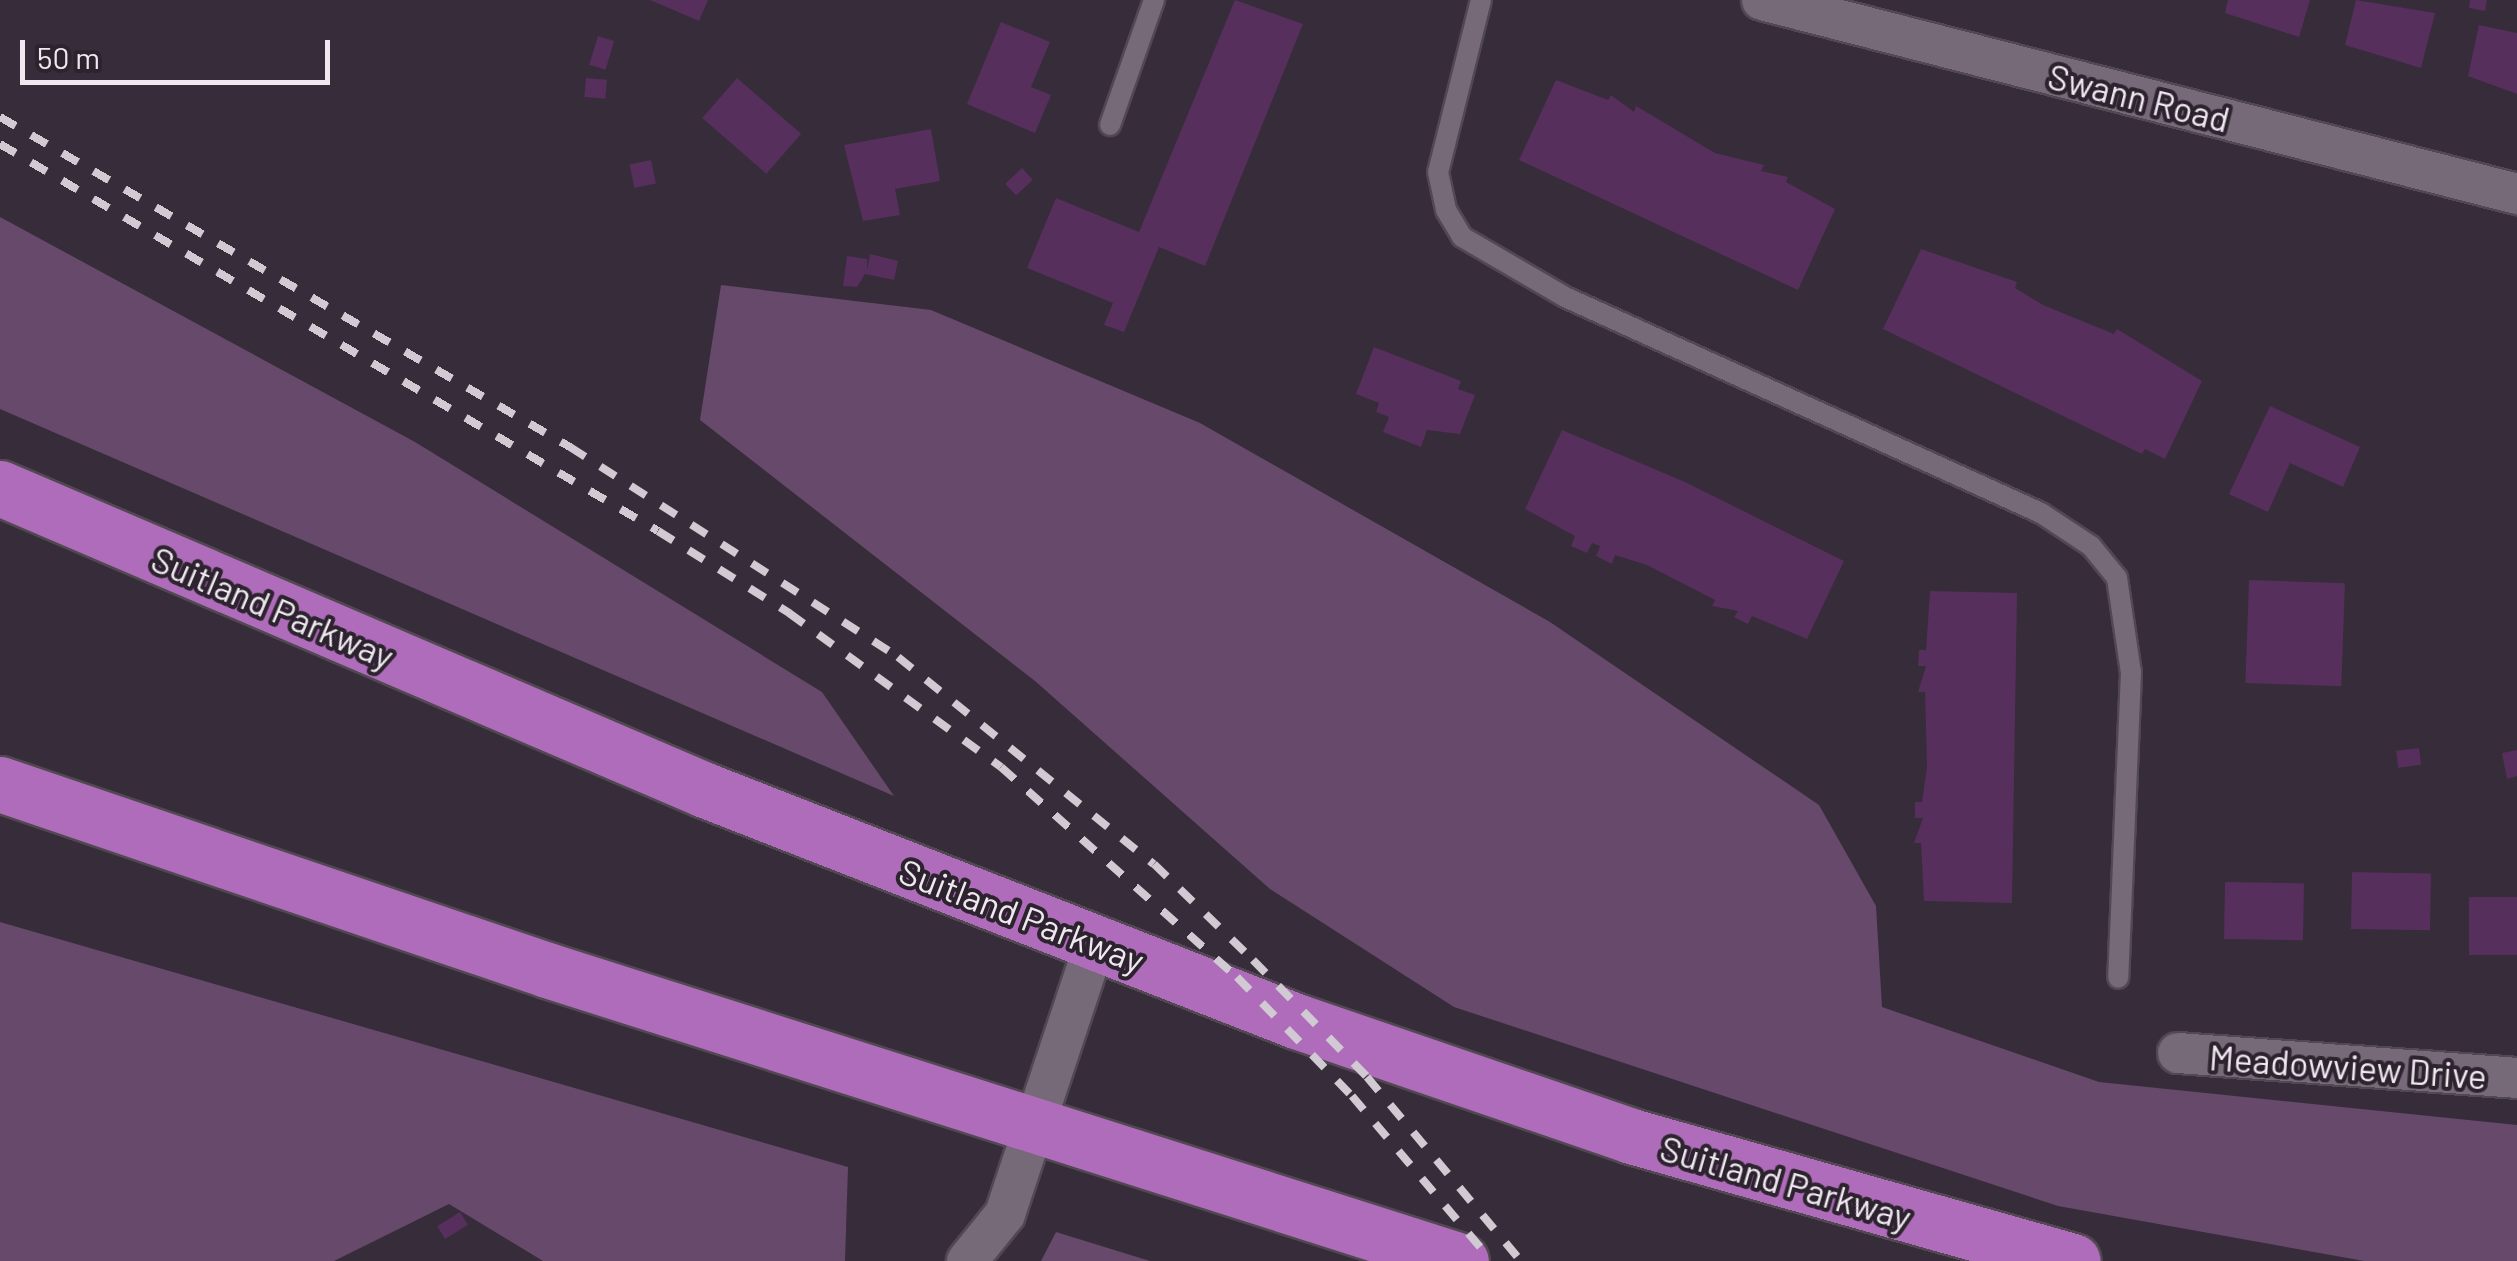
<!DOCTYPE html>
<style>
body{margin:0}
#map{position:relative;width:2517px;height:1261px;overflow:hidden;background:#372c39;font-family:Barlow,sans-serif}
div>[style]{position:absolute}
.green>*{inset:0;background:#66496b}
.building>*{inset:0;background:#562f5d;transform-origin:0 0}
.roads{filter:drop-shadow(2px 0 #514852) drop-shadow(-2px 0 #514852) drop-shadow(0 2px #514852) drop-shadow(0 -2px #514852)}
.service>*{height:20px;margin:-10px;padding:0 10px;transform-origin:10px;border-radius:10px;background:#766978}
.minor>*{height:40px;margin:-20px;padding:0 20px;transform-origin:20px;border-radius:20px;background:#766978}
.trunk>*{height:55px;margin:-27.5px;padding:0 27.5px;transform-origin:27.5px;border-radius:27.5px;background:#af6cba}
.rail>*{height:8px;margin-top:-4px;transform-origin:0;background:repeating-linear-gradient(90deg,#d1cad3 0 18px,transparent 0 36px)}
span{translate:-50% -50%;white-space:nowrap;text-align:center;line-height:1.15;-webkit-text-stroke:8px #2d232f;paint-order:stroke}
.street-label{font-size:35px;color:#efe8f0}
.scale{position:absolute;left:20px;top:40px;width:310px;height:45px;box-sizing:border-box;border:5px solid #efe8f0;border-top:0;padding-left:12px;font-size:30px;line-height:35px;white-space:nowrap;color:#efe8f0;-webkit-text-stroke:8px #2d232f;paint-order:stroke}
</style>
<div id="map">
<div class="green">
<i style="clip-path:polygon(0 217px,415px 442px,822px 692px,894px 796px,0 409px)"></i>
<i style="clip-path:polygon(721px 285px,931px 310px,1200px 423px,1550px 622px,1819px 805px,1876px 906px,1882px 1007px,2099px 1082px,2517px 1125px,2517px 1261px,2364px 1261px,2058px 1206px,1454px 1007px,1270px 889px,1035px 681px,700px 420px)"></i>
<i style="clip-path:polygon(0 922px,848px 1167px,845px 1261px,543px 1261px,449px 1204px,334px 1261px,0 1261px)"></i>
<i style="clip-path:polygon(1056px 1232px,1150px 1261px,1041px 1261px)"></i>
</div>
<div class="building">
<i style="clip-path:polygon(650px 0,708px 0,699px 21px)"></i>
<i style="clip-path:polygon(1235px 0,1303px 24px,1205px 266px,1159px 247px,1124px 332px,1104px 325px,1113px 303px,1027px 268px,1056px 198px,1139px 232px)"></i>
<i style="clip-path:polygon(2228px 0,2310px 0,2299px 37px,2225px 13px)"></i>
<i style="clip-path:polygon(2356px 0,2435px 13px,2421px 68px,2345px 45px)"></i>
<i style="clip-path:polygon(2470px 0,2487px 0,2485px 11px,2469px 8px)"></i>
<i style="clip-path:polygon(1001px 22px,1050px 42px,1031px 87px,1051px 95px,1035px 133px,967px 104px)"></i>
<i style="clip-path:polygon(2479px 25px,2517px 33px,2517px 94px,2468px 76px)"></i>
<i style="left:598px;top:36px;width:17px;height:30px;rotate:17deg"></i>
<i style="left:586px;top:78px;width:21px;height:19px;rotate:5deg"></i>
<i style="left:737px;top:78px;width:85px;height:53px;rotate:41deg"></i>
<i style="clip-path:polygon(1556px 80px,1608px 100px,1611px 95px,1634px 112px,1636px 106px,1715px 153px,1764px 165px,1761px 171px,1788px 177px,1786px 182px,1835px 209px,1798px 290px,1519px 160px)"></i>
<i style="clip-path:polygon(931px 129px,940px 181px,895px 189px,900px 215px,863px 221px,844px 145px)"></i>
<i style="left:651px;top:160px;width:24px;height:22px;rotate:78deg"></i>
<i style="left:1022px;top:168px;width:16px;height:23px;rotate:47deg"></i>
<i style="clip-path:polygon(1921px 249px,2017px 282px,2015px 288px,2043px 305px,2114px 334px,2117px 329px,2202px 381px,2165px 459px,2145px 449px,2142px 454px,1883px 329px)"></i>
<i style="clip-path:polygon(870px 254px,898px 261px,894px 280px,865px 274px,857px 287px,843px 286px,847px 256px,867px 259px,867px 270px)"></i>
<i style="clip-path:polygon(1374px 347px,1461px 381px,1458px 389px,1475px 395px,1460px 434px,1427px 430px,1421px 447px,1383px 432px,1389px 417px,1376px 412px,1379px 403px,1356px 394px)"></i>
<i style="clip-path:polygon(2270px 406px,2360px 447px,2343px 487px,2290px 463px,2268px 512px,2229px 494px)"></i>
<i style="clip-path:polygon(1562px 430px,1685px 482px,1844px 561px,1807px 639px,1752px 616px,1748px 624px,1734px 617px,1738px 611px,1712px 606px,1715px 600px,1647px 565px,1615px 555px,1612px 564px,1596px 556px,1600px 546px,1592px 543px,1587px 553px,1571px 546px,1575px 536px,1525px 509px)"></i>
<i style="left:2249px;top:580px;width:96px;height:103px;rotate:2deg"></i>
<i style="clip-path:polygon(1930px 591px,2017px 593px,2012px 903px,1924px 901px,1921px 843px,1914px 843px,1923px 818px,1915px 818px,1915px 802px,1922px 802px,1927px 767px,1925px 692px,1918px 692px,1926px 666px,1918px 666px,1919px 650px,1926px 650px)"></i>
<i style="left:2419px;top:748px;width:17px;height:23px;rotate:83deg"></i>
<i style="clip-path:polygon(2517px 750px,2517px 776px,2507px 779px,2502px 753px)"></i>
<i style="left:2352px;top:872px;width:79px;height:57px;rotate:1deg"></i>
<i style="left:2225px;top:882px;width:79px;height:57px;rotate:1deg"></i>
<i style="left:2517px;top:897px;width:58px;height:48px;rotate:90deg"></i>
<i style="left:460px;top:1212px;width:15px;height:27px;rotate:58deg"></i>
</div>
<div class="roads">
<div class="service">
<i style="left:1481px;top:0;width:177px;rotate:104deg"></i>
<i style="left:1438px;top:172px;width:39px;rotate:78deg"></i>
<i style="left:1446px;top:210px;width:31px;rotate:59deg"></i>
<i style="left:1462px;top:237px;width:119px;rotate:30.2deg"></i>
<i style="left:1565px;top:297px;width:523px;rotate:24.41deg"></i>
<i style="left:2041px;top:513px;width:60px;rotate:33.4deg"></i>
<i style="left:2091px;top:546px;width:41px;rotate:50.9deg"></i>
<i style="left:2117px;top:578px;width:96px;rotate:81.6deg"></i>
<i style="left:2131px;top:673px;width:305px;rotate:92.4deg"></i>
<i style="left:1110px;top:125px;width:133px;rotate:-70.6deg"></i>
</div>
<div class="minor">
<i style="left:1762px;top:0;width:780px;rotate:14.41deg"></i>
<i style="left:2178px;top:1053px;width:340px;rotate:4.2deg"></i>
<i style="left:967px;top:1261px;width:60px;rotate:-51deg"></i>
<i style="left:1005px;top:1214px;width:286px;rotate:-71.6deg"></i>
</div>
<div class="trunk">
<i style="left:0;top:488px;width:767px;rotate:23.19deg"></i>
<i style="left:705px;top:790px;width:635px;rotate:21.35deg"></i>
<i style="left:1296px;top:1021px;width:354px;rotate:18.9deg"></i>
<i style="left:1631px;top:1136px;width:459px;rotate:15.8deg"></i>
<i style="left:0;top:784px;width:578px;rotate:18.78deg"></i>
<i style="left:547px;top:970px;width:959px;rotate:17.66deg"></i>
</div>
</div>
<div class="rail">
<i style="left:0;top:117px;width:659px;rotate:30.07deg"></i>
<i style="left:570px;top:447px;width:389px;rotate:32.6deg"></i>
<i style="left:898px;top:657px;width:329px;rotate:39deg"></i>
<i style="left:1154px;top:864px;width:138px;rotate:44.1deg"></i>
<i style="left:1253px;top:960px;width:163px;rotate:45.7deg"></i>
<i style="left:1367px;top:1077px;width:240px;rotate:50.1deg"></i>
<i style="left:0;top:144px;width:763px;rotate:30.46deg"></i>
<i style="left:658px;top:531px;width:155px;rotate:32deg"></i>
<i style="left:789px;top:613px;width:262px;rotate:36deg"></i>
<i style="left:1001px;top:767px;width:316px;rotate:41.7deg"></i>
<i style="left:1237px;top:977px;width:165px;rotate:46deg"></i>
<i style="left:1352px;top:1096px;width:216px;rotate:49.7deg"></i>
</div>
<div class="street-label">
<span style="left:2139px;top:97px;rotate:14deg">Swann Road</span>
<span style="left:273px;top:607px;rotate:23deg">Suitland Parkway</span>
<span style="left:1022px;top:915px;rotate:21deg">Suitland Parkway</span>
<span style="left:2348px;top:1066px;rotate:4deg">Meadowview Drive</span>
<span style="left:1786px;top:1182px;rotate:16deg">Suitland Parkway</span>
</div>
<div class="scale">50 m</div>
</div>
